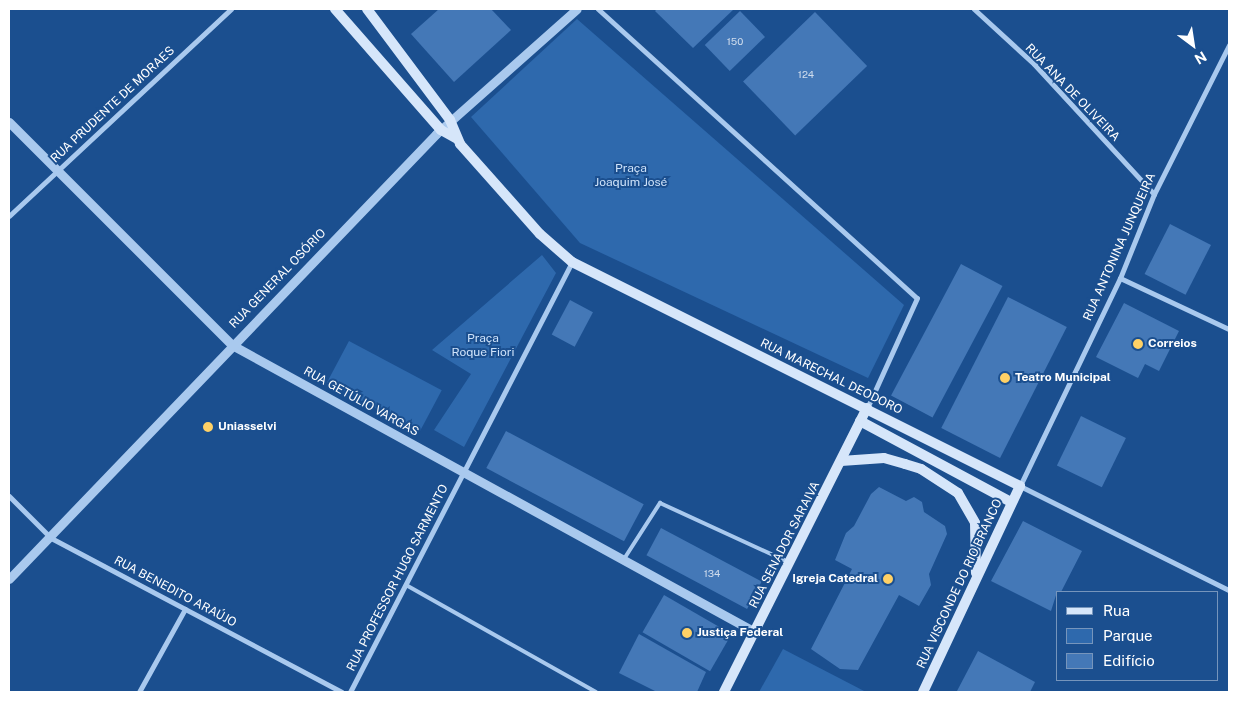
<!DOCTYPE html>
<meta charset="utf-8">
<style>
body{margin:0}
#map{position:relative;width:1238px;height:701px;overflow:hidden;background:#1b4f8f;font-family:"Public Sans",sans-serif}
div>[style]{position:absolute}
.green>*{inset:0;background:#2e69ad;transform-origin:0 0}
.building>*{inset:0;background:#4478b7;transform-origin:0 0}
.service>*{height:4px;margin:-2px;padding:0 2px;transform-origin:2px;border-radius:2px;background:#a9c9ee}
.minor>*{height:5px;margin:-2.5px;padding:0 2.5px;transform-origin:2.5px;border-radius:2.5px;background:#a9c9ee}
.tertiary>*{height:9px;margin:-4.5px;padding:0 4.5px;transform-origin:4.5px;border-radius:4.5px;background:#a9c9ee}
.secondary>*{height:10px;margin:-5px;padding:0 5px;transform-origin:5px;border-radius:5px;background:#d6e6fa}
.dots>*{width:14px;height:14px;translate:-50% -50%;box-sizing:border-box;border:2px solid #1b4f8f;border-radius:50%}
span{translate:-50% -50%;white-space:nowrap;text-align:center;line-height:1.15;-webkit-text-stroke:4px #1b4f8f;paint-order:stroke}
.number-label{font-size:10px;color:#d0dded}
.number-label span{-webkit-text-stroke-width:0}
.street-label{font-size:12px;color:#fff}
.park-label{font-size:12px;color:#cfe3fa}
.poi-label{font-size:12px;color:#fff;font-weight:700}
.left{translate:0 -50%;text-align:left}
.right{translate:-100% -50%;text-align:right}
.frame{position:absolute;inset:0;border:10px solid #fff;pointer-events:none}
.legend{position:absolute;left:1056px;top:591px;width:162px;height:90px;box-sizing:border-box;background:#1b4f8f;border:1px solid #7695bc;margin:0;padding:6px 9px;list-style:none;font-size:15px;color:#fff}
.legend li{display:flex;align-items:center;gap:10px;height:25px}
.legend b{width:25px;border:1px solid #7695bc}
.north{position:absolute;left:1168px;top:20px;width:50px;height:50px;-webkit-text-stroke:4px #1b4f8f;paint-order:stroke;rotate:149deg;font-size:14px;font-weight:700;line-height:20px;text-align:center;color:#fff}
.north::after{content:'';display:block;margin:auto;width:18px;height:22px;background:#fff;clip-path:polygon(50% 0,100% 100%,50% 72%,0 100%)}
</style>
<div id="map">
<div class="green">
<i style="clip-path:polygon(577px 19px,904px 305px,868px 378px,580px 243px,471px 117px)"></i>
<i style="clip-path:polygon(542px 255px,556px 273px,464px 447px,434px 430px,471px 374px,432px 350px)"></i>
<i style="left:349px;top:341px;width:105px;height:47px;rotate:28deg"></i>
<i style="clip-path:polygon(783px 649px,866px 692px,759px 692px)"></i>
</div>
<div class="building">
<i style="clip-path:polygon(439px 9px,491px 9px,511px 30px,454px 82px,411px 34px)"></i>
<i style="clip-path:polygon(657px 9px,734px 9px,693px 48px,655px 11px)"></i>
<i style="left:740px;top:11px;width:36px;height:49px;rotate:46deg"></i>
<i style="left:815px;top:12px;width:75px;height:100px;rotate:46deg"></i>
<i style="left:1170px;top:224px;width:46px;height:56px;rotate:27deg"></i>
<i style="left:961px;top:264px;width:47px;height:149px;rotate:28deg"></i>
<i style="left:1008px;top:297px;width:66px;height:147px;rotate:27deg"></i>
<i style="left:570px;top:300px;width:26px;height:39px;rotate:28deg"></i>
<i style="clip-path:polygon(1124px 303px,1179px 331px,1159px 371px,1145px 364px,1138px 378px,1096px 357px)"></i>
<i style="left:1081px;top:416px;width:50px;height:55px;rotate:26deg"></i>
<i style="left:506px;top:431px;width:156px;height:42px;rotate:28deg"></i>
<i style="clip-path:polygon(879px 487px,906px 501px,914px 497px,922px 502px,924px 512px,945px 526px,947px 534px,929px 574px,931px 585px,919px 606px,899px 595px,858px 670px,840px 669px,811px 649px,852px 569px,835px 560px,846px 533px,854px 526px,871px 494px)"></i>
<i style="clip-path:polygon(1023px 521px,1082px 551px,1061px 592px,1057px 592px,1051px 611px,991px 581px)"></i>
<i style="left:661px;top:528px;width:114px;height:31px;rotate:28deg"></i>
<i style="left:664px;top:595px;width:78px;height:43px;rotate:30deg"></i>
<i style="clip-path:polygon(639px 634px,706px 672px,697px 692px,657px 692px,619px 673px)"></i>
<i style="clip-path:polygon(978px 651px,1035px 682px,1030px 692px,957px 691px)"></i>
</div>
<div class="service">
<i style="left:624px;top:559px;width:67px;rotate:-57.3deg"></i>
<i style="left:660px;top:503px;width:141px;rotate:24.7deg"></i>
<i style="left:406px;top:585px;width:218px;rotate:29.4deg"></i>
</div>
<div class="minor">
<i style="left:598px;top:9px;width:430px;rotate:42.2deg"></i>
<i style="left:917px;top:298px;width:121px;rotate:114.4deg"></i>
<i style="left:974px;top:9px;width:81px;rotate:42.5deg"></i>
<i style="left:1034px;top:64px;width:177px;rotate:47.3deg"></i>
<i style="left:1229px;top:45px;width:167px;rotate:116.7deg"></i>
<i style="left:1154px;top:194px;width:91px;rotate:112deg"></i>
<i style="left:1120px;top:278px;width:231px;rotate:115.7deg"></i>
<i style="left:1020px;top:486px;width:233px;rotate:26.5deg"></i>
<i style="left:9px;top:216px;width:304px;rotate:-43deg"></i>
<i style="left:1120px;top:278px;width:120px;rotate:25.1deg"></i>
<i style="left:9px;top:496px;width:59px;rotate:45deg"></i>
<i style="left:51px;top:538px;width:329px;rotate:27.9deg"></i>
<i style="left:139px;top:692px;width:95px;rotate:-61deg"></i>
<i style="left:350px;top:692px;width:484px;rotate:-62.7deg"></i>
</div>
<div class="tertiary">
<i style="left:9px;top:122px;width:315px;rotate:45deg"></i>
<i style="left:232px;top:345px;width:597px;rotate:28.76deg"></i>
<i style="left:9px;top:579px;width:617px;rotate:-46.18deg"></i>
<i style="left:436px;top:134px;width:188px;rotate:-41.6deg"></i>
</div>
<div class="secondary">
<i style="left:335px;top:9px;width:161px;rotate:48.8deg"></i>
<i style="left:441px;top:130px;width:18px;rotate:29deg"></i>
<i style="left:367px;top:9px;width:139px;rotate:53.2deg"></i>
<i style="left:450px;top:120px;width:26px;rotate:67deg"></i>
<i style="left:460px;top:144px;width:120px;rotate:48.4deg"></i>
<i style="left:540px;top:234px;width:43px;rotate:41.2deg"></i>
<i style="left:572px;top:262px;width:501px;rotate:26.57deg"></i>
<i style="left:1020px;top:486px;width:228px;rotate:115.2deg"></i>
<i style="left:860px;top:421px;width:171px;rotate:28.2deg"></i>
<i style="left:841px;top:461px;width:43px;rotate:-4deg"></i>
<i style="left:884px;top:458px;width:22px;rotate:16deg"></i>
<i style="left:905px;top:464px;width:17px;rotate:17deg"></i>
<i style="left:921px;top:469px;width:44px;rotate:33deg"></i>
<i style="left:958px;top:493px;width:34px;rotate:60deg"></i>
<i style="left:975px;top:523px;width:50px;rotate:88.9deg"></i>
<i style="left:724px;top:692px;width:318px;rotate:-63.3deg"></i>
</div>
<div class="dots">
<i style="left:1138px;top:344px;background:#ffd166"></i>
<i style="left:1005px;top:378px;background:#ffd166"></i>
<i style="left:208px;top:427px;background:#ffd166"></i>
<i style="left:888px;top:579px;background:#ffd166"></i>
<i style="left:687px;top:633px;background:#ffd166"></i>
</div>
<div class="number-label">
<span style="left:735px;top:42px">150</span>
<span style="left:806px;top:75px">124</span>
<span style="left:712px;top:574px">134</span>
</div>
<div class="street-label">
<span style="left:1072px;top:93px;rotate:46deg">RUA ANA DE OLIVEIRA</span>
<span style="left:113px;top:105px;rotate:-43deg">RUA PRUDENTE DE MORAES</span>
<span style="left:1120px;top:247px;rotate:-66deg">RUA ANTONINA JUNQUEIRA</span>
<span style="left:278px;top:279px;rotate:-46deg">RUA GENERAL OSÓRIO</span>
<span style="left:831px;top:377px;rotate:26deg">RUA MARECHAL DEODORO</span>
<span style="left:361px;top:402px;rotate:29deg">RUA GETÚLIO VARGAS</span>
<span style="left:785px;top:545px;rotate:-63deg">RUA SENADOR SARAIVA</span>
<span style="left:398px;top:578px;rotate:-63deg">RUA PROFESSOR HUGO SARMENTO</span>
<span style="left:960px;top:584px;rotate:-65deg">RUA VISCONDE DO RIO BRANCO</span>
<span style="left:175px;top:592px;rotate:28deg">RUA BENEDITO ARAÚJO</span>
</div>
<div class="park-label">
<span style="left:631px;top:176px">Praça<br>Joaquim José</span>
<span style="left:483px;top:346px">Praça<br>Roque Fiori</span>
</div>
<div class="poi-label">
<span class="left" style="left:1148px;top:344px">Correios</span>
<span class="left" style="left:1015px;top:378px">Teatro Municipal</span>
<span class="left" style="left:218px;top:427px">Uniasselvi</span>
<span class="right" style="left:878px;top:579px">Igreja Catedral</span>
<span class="left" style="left:697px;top:633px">Justiça Federal</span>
</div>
<div class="frame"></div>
<ul class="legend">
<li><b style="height:6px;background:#d6e6fa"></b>Rua</li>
<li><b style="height:14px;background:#2e69ad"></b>Parque</li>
<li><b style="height:14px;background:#4478b7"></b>Edifício</li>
</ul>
<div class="north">N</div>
</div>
